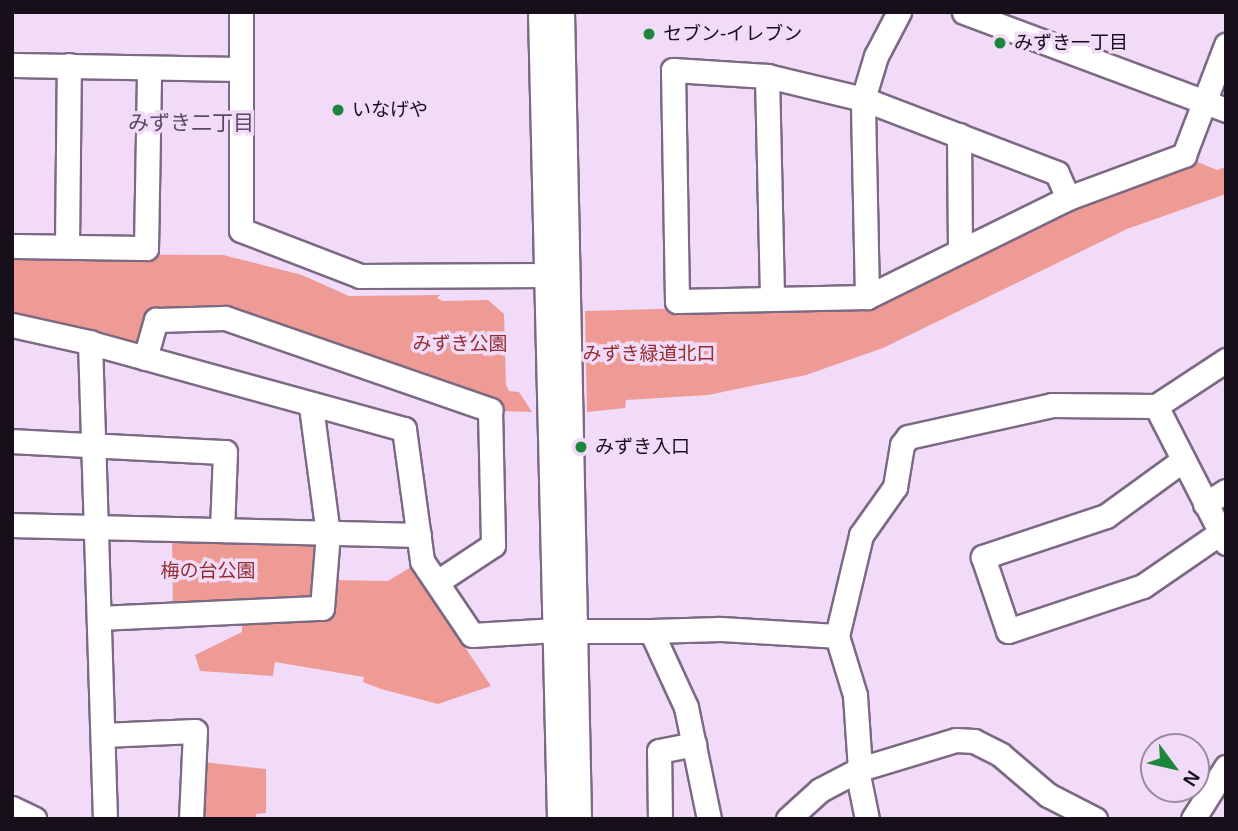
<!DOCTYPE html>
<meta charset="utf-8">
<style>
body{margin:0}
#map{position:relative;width:1238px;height:831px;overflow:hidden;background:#f1dbf9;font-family:Helvetica,"Noto Sans JP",sans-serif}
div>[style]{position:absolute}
.green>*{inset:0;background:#ee9b95}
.roads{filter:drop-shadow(2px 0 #7c6983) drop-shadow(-2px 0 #7c6983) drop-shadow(0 2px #7c6983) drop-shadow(0 -2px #7c6983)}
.minor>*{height:23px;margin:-11.5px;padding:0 11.5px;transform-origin:11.5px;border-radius:11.5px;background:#fff}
.dots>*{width:19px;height:19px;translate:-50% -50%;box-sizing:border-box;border:4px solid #f1dbf9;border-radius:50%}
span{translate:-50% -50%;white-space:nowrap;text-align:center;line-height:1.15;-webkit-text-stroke:7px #f1dbf9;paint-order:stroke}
.poi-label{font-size:19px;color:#17101a}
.left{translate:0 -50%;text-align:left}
.park-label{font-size:19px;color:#952d2e}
.neighbourhood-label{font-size:21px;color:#5b4962}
.frame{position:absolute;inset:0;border:14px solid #17101a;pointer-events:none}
.north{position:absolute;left:1140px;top:733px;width:70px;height:70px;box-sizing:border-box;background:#f1dbf9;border:2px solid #9a8aa0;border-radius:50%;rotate:123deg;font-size:19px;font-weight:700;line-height:28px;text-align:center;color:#17101a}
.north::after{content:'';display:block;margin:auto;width:24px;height:32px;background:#1d863c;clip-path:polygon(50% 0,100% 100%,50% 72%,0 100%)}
</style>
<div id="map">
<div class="green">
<i style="clip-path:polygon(1190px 159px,1217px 170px,1226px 167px,1226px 194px,1127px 229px,883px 348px,806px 375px,708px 395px,626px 400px,625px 408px,587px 412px,585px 311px,869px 303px,1061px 210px)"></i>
<i style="clip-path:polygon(12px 254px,223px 255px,302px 275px,349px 296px,440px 295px,437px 298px,443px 301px,488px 300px,504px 314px,506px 385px,509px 391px,519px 392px,532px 412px,497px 411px,228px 312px,151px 312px,137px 348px,12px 317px)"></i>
<i style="clip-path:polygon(172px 536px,317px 539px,316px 598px,173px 609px)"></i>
<i style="clip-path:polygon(411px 567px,491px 686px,438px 704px,381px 689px,363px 682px,364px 677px,275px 662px,273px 676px,200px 671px,195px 655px,242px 632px,242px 619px,328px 615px,332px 580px,388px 581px)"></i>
<i style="clip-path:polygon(203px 762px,266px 769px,266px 813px,256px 814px,256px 819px,198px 819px)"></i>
</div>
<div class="roads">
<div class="minor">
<i style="left:241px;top:12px;width:218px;rotate:90deg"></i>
<i style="left:241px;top:230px;width:128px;rotate:21.1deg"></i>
<i style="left:360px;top:276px;width:185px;rotate:-0.3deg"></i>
<i style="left:540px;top:12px;width:807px;rotate:88.65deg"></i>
<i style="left:562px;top:12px;width:807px;rotate:88.79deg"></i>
<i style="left:964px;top:12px;width:280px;rotate:20.5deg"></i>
<i style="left:12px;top:65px;width:229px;rotate:1deg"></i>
<i style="left:767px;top:76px;width:223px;rotate:88.7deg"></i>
<i style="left:959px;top:135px;width:114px;rotate:89.5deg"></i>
<i style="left:1068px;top:198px;width:27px;rotate:-114deg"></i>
<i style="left:1057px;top:173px;width:208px;rotate:-159.1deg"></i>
<i style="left:863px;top:99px;width:99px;rotate:-166.5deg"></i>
<i style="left:767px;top:76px;width:94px;rotate:-176.3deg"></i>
<i style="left:673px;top:70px;width:231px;rotate:89deg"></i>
<i style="left:677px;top:301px;width:190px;rotate:-1.2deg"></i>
<i style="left:867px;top:297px;width:224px;rotate:-26.2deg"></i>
<i style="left:1068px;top:198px;width:124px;rotate:-20.3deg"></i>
<i style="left:1184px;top:155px;width:118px;rotate:-69.1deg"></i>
<i style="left:12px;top:246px;width:134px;rotate:0.9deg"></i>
<i style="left:146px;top:248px;width:180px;rotate:-89deg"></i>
<i style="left:67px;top:246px;width:181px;rotate:-89.4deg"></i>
<i style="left:867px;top:297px;width:198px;rotate:-91.2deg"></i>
<i style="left:863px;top:99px;width:45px;rotate:-73.2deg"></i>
<i style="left:876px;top:56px;width:50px;rotate:-62.4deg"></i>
<i style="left:12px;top:325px;width:74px;rotate:12.5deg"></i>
<i style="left:84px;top:341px;width:332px;rotate:15.4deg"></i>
<i style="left:404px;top:429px;width:133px;rotate:82.2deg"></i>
<i style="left:422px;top:561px;width:89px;rotate:56deg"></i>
<i style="left:472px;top:635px;width:84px;rotate:-3.4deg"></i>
<i style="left:90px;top:342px;width:477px;rotate:88.2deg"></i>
<i style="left:145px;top:358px;width:40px;rotate:-74deg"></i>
<i style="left:156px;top:320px;width:69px;rotate:-1.7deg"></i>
<i style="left:225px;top:318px;width:281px;rotate:19.1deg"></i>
<i style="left:490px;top:410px;width:135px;rotate:88.7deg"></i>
<i style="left:493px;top:545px;width:67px;rotate:146.5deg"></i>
<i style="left:1156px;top:406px;width:154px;rotate:62.9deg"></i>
<i style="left:12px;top:441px;width:213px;rotate:3deg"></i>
<i style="left:225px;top:452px;width:78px;rotate:92.2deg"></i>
<i style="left:1183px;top:460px;width:95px;rotate:144deg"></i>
<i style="left:1106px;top:516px;width:130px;rotate:161.6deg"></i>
<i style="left:983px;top:557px;width:78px;rotate:71.3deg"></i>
<i style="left:1008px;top:631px;width:142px;rotate:-18.4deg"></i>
<i style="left:1143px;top:586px;width:93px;rotate:-34.5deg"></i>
<i style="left:1205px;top:504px;width:25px;rotate:-32deg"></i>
<i style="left:12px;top:525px;width:407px;rotate:1.4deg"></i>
<i style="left:99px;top:618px;width:223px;rotate:-2.6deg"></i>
<i style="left:322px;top:608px;width:74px;rotate:-85.4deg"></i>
<i style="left:328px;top:534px;width:129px;rotate:-97.6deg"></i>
<i style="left:573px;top:631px;width:78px"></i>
<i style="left:651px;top:631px;width:84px;rotate:65.3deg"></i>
<i style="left:686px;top:707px;width:114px;rotate:78.4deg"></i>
<i style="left:651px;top:631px;width:69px;rotate:-1.7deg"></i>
<i style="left:720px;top:629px;width:117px;rotate:3.4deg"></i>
<i style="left:103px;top:735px;width:92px;rotate:-2.5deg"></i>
<i style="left:195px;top:731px;width:88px;rotate:92.6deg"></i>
<i style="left:860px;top:769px;width:74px;rotate:-93.9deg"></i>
<i style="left:855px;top:695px;width:62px;rotate:-107deg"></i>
<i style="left:837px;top:636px;width:104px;rotate:-76.6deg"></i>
<i style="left:861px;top:535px;width:59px;rotate:-54.7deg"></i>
<i style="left:895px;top:487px;width:43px;rotate:-80.5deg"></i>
<i style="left:902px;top:445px;width:10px;rotate:-53deg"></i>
<i style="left:908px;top:437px;width:148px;rotate:-12.5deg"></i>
<i style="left:1052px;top:405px;width:104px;rotate:0.6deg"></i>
<i style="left:1156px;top:406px;width:84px;rotate:-33.3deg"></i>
<i style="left:857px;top:770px;width:50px;rotate:78.5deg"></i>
<i style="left:12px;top:808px;width:25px;rotate:26deg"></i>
<i style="left:660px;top:819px;width:68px;rotate:-90.8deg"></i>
<i style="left:659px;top:751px;width:36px;rotate:-11deg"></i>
<i style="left:788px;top:819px;width:43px;rotate:-42.2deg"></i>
<i style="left:820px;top:790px;width:45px;rotate:-27.7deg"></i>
<i style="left:860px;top:769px;width:100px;rotate:-16.8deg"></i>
<i style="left:956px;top:740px;width:18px;rotate:3deg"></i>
<i style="left:974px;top:741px;width:30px;rotate:27deg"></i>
<i style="left:1001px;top:755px;width:62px;rotate:40.4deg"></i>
<i style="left:1048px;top:795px;width:53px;rotate:27.1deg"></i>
<i style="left:1193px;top:819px;width:62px;rotate:-57.6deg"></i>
</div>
</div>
<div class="dots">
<i style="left:649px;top:34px;background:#1d863c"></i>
<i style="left:1000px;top:43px;background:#1d863c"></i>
<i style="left:338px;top:110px;background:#1d863c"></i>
<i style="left:581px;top:447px;background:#1d863c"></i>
</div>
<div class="poi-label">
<span class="left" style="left:663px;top:34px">セブン-イレブン</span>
<span class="left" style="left:1014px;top:43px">みずき一丁目</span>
<span class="left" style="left:352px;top:110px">いなげや</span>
<span class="left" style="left:595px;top:447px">みずき入口</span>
</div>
<div class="park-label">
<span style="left:460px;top:344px">みずき公園</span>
<span style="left:649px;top:354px">みずき緑道北口</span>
<span style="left:208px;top:571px">梅の台公園</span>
</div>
<div class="neighbourhood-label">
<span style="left:191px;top:123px">みずき二丁目</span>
</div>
<div class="frame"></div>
<div class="north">N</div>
</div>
